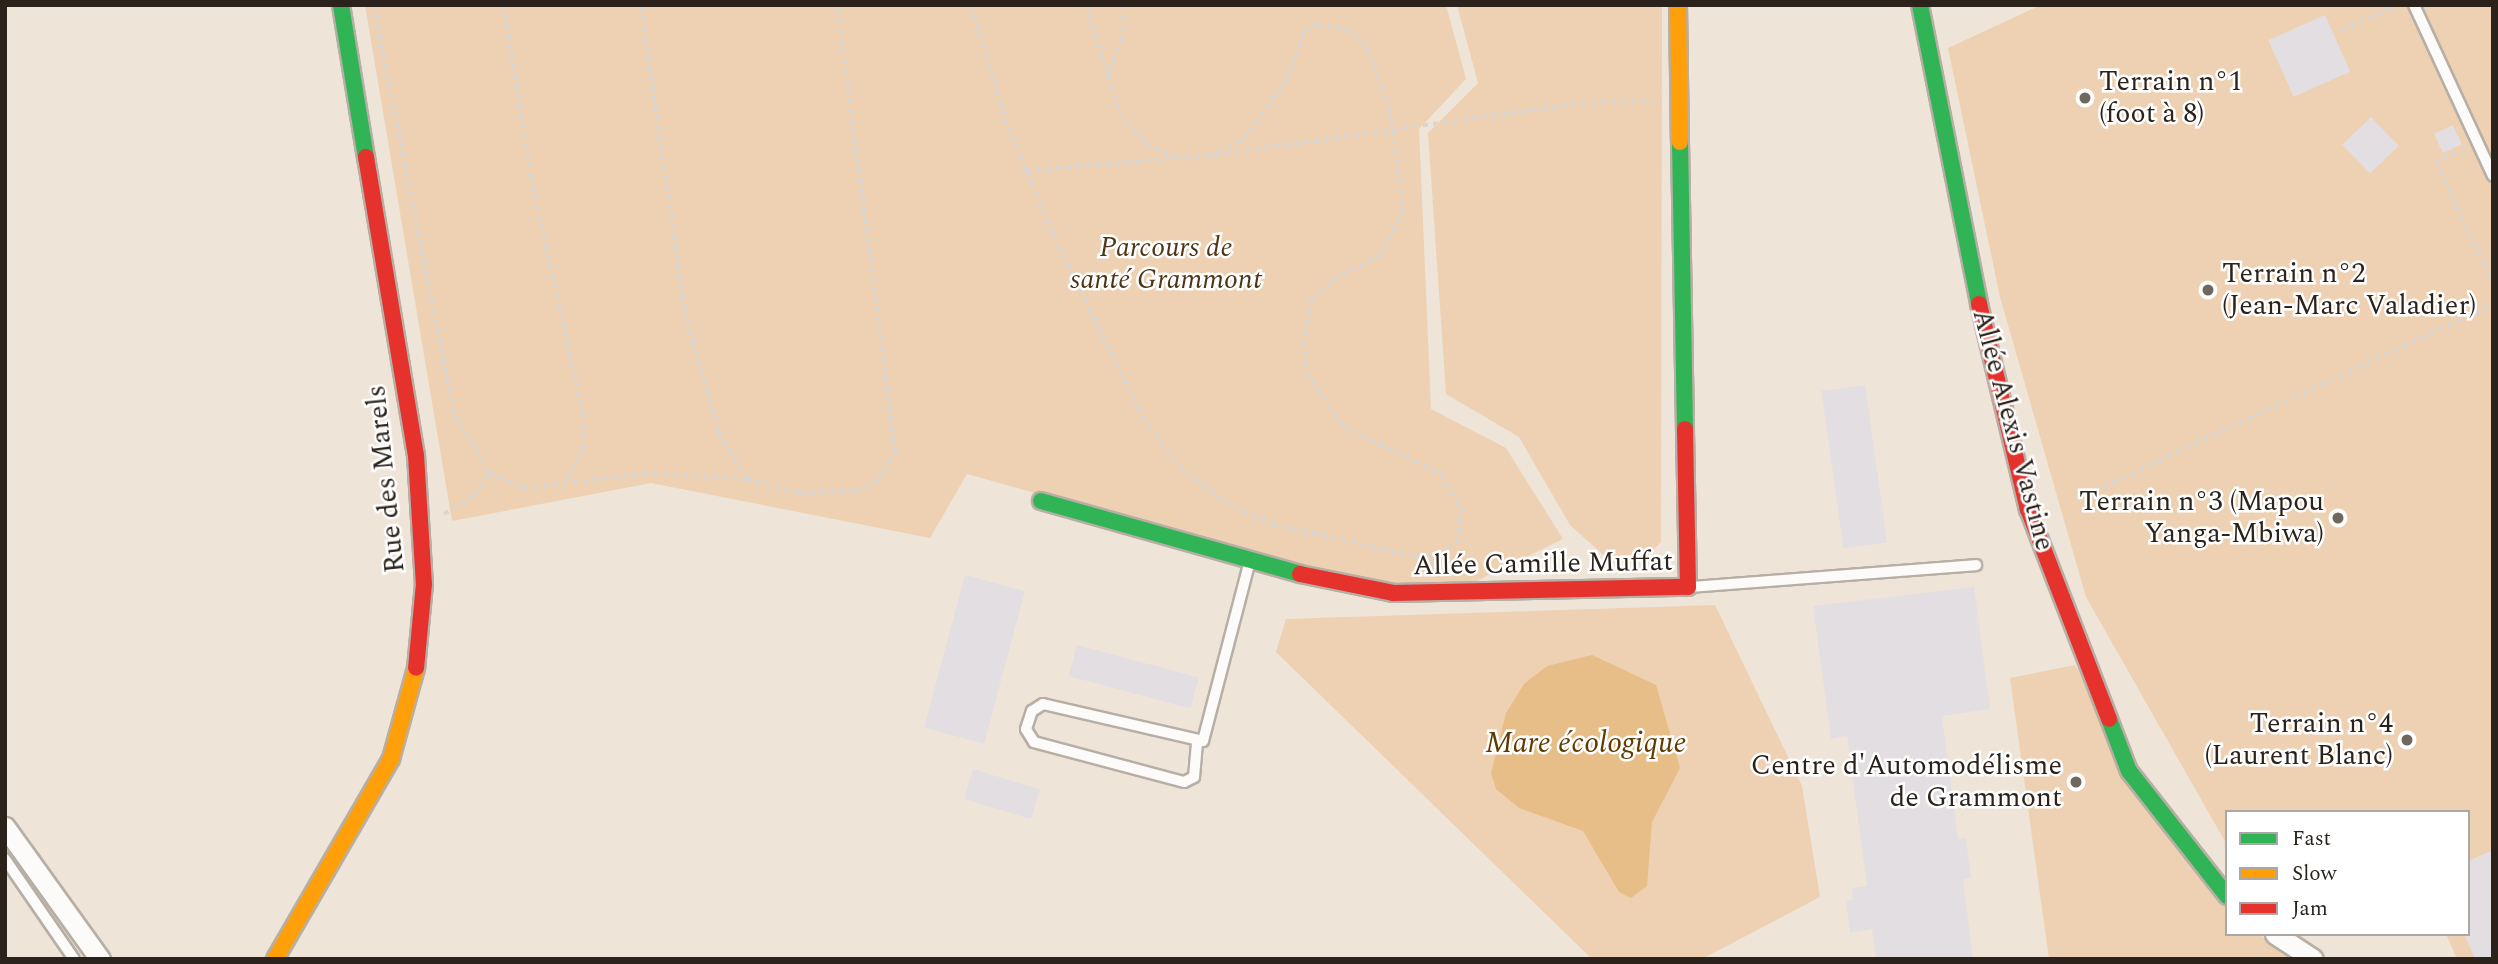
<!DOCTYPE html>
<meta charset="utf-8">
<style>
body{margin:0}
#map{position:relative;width:2498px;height:964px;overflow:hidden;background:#efe4d8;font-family:Spectral,serif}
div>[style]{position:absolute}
.green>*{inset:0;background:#edd1b2}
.water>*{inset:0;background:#e7bd88}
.building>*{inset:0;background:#e3dee2;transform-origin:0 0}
.path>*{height:3.5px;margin-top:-1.75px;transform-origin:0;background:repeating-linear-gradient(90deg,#d9d6d1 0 5px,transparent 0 10px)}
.roads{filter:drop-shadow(2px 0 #b7afa5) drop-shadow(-2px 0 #b7afa5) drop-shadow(0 2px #b7afa5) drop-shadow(0 -2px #b7afa5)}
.lane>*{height:10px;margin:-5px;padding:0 5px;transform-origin:5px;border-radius:5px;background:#fdfbf9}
.street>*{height:19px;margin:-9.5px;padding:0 9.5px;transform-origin:9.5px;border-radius:9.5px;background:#fdfbf9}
.fast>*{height:16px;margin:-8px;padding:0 8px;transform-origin:8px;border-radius:8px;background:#30b455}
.slow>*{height:16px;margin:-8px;padding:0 8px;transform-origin:8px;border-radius:8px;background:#ff9f0a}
.jam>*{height:16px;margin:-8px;padding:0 8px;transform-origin:8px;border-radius:8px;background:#e5322d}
.dots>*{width:19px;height:19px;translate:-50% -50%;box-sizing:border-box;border:4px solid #fff;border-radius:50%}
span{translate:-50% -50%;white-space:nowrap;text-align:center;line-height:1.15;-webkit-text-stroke:5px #fff;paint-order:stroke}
.poi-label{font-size:28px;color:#2b231b}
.left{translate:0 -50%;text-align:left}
.right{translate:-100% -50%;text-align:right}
.park-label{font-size:28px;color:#4d3617;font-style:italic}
.street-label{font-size:28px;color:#2b231b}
.water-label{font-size:30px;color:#603b00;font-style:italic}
.frame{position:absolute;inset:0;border:7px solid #2b231b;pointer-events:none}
.legend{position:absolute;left:2225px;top:810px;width:245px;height:126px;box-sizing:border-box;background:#fff;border:2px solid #aaa7a4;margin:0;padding:9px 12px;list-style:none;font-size:21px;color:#2b231b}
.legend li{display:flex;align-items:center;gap:14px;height:35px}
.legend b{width:35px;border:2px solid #aaa7a4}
</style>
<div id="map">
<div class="green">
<i style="clip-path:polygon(365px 5px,1446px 5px,1466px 79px,1419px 129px,1431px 409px,1506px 448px,1563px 539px,1446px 596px,1393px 593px,967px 474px,930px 538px,651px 483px,452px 521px)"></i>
<i style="clip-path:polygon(1457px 5px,1662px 5px,1661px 542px,1643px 560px,1616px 566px,1570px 525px,1519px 437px,1446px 394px,1428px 133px,1478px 83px)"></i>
<i style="clip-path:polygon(2041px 5px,2493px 5px,2493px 959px,2457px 959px,2446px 934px,2468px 934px,2468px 812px,2227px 812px,2227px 845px,2086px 597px,2000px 297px,1948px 48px)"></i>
<i style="clip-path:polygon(1715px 605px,1802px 786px,1820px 897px,1702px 959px,1592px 959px,1276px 652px,1286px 619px)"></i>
<i style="clip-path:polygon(2075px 665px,2227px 909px,2227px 934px,2258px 934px,2292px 959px,2049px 959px,2010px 678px)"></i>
</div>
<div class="water">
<i style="clip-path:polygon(1592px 655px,1656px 685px,1680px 768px,1652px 822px,1647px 886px,1631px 898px,1619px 892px,1583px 831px,1519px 808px,1496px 789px,1491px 773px,1506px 713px,1524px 684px,1547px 666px)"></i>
</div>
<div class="building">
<i style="left:2325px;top:15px;width:62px;height:62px;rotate:66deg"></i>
<i style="left:2371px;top:117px;width:40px;height:40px;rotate:46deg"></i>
<i style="left:2453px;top:125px;width:21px;height:21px;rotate:65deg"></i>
<i style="left:1865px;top:385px;width:159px;height:44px;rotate:82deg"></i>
<i style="left:965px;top:575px;width:62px;height:158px;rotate:15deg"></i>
<i style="clip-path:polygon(1974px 587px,1990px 709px,1942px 716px,1958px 839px,1966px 838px,1971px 878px,1963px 879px,1973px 959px,1876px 959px,1872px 929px,1850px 933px,1846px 901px,1853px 899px,1852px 888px,1867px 886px,1847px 736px,1831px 739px,1813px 606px)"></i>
<i style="left:1077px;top:645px;width:126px;height:32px;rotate:15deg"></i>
<i style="left:973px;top:769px;width:70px;height:31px;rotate:17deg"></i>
<i style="clip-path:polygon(2493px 850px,2493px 959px,2475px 959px,2464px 934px,2468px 861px)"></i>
</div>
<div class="path">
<i style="left:374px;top:5px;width:419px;rotate:78.9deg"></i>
<i style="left:455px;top:416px;width:67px;rotate:58.4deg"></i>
<i style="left:490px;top:473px;width:36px;rotate:24deg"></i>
<i style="left:523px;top:488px;width:131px;rotate:-6.6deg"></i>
<i style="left:653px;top:473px;width:93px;rotate:3.7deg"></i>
<i style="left:746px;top:479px;width:55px;rotate:-120.8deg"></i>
<i style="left:718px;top:432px;width:128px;rotate:-105.5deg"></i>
<i style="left:684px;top:309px;width:307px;rotate:-98.1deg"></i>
<i style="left:504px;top:5px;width:173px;rotate:81deg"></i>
<i style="left:531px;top:176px;width:243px;rotate:77.6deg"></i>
<i style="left:583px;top:413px;width:36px;rotate:88deg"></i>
<i style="left:584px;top:449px;width:40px;rotate:119.7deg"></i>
<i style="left:971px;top:5px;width:127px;rotate:73.1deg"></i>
<i style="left:1008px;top:127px;width:118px;rotate:67.1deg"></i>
<i style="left:1054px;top:236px;width:202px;rotate:63.8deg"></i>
<i style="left:1143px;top:417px;width:61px;rotate:53.7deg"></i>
<i style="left:1179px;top:466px;width:58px;rotate:38deg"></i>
<i style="left:1225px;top:502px;width:53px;rotate:24.6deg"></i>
<i style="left:1273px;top:524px;width:148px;rotate:12.9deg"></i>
<i style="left:1417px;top:557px;width:21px;rotate:28deg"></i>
<i style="left:1086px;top:5px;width:74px;rotate:72.8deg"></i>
<i style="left:1124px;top:5px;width:33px;rotate:93deg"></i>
<i style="left:1122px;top:38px;width:40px;rotate:110.2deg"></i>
<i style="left:1108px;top:76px;width:40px;rotate:72deg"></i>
<i style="left:1120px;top:114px;width:39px;rotate:48deg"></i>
<i style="left:1146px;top:143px;width:33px;rotate:27deg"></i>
<i style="left:1175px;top:158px;width:34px;rotate:-3deg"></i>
<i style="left:1209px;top:156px;width:38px;rotate:-25deg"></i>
<i style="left:1244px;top:140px;width:79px;rotate:-55.3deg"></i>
<i style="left:1289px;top:75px;width:46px;rotate:-71.2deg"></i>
<i style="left:1304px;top:31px;width:15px;rotate:-28deg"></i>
<i style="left:1317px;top:24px;width:29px;rotate:10deg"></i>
<i style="left:1346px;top:29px;width:28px;rotate:42deg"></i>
<i style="left:1367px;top:48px;width:66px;rotate:69.6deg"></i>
<i style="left:1390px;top:110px;width:100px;rotate:82deg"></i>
<i style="left:1404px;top:209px;width:51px;rotate:115.6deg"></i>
<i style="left:1382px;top:255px;width:57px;rotate:153deg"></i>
<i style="left:1331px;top:281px;width:28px;rotate:134deg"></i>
<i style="left:1312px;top:301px;width:41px;rotate:101.3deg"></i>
<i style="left:1304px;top:341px;width:31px;rotate:86deg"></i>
<i style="left:1306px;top:372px;width:65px;rotate:55.6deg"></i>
<i style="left:1343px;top:426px;width:109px;rotate:26.1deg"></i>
<i style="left:1441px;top:474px;width:39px;rotate:60deg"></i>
<i style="left:1461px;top:508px;width:32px;rotate:94deg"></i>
<i style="left:1459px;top:540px;width:22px;rotate:141deg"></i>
<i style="left:1442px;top:554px;width:25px;rotate:173deg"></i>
<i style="left:2341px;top:30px;width:62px;rotate:-23.7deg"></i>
<i style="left:2466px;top:150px;width:32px;rotate:160deg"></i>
<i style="left:2436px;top:161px;width:135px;rotate:65deg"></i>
<i style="left:1215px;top:155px;width:370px;rotate:-8.1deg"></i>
<i style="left:1581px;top:103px;width:74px;rotate:-1.5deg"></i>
<i style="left:1026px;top:171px;width:149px;rotate:-5deg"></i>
<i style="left:746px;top:479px;width:56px;rotate:14.5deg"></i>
<i style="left:800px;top:493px;width:56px;rotate:-2deg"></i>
<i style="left:856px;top:491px;width:24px;rotate:-24deg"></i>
<i style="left:878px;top:481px;width:34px;rotate:-60deg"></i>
<i style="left:895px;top:451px;width:450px;rotate:-97.4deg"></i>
<i style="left:2085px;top:495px;width:450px;rotate:-25.1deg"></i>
<i style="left:444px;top:514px;width:35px;rotate:-31deg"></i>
<i style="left:474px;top:496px;width:28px;rotate:-55deg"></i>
</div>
<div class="roads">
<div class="lane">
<i style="left:2414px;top:5px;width:188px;rotate:65.2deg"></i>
<i style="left:1691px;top:587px;width:286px;rotate:-4.4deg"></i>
<i style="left:1197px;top:743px;width:34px;rotate:95deg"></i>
<i style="left:1194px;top:777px;width:11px;rotate:153deg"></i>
<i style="left:1184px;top:782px;width:155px;rotate:-165.1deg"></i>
<i style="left:1034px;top:742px;width:15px;rotate:-122deg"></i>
<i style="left:1026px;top:729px;width:19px;rotate:-72deg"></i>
<i style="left:1032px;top:711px;width:13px;rotate:-32deg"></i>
<i style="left:1043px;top:704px;width:164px;rotate:13deg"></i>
<i style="left:1203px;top:741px;width:183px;rotate:-75.4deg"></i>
<i style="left:5px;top:859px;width:121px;rotate:55.4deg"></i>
</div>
<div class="street">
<i style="left:5px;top:827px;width:163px;rotate:54.3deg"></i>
<i style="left:2275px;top:934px;width:45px;rotate:33.3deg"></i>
</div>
<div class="fast">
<i style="left:341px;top:5px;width:154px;rotate:80.7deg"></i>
<i style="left:1920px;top:5px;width:305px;rotate:78.8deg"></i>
<i style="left:1680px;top:142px;width:287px;rotate:89deg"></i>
<i style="left:1041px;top:501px;width:269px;rotate:15.7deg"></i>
<i style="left:2109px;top:719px;width:56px;rotate:69deg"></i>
<i style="left:2129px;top:771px;width:159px;rotate:51.9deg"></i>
</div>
<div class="slow">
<i style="left:1678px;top:5px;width:137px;rotate:89.2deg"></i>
<i style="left:275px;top:959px;width:231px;rotate:-59.9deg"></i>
<i style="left:391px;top:759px;width:94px;rotate:-74.6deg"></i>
</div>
<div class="jam">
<i style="left:366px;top:157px;width:302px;rotate:80.5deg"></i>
<i style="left:416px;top:455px;width:129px;rotate:86.5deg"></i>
<i style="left:424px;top:584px;width:84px;rotate:95.4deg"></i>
<i style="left:1979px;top:304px;width:211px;rotate:76.6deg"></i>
<i style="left:2028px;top:509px;width:225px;rotate:68.9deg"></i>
<i style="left:1300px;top:574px;width:95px;rotate:11.5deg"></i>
<i style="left:1393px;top:593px;width:295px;rotate:-1.2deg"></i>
<i style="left:1688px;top:587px;width:158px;rotate:-91.1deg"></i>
</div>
</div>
<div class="dots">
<i style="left:2085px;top:98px;background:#70675d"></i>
<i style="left:2208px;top:290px;background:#70675d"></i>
<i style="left:2338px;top:518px;background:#70675d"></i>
<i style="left:2407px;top:740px;background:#70675d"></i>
<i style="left:2076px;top:782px;background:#70675d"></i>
</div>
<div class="poi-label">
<span class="left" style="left:2099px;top:98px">Terrain n°1<br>(foot à 8)</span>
<span class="left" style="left:2222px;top:290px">Terrain n°2<br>(Jean-Marc Valadier)</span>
<span class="right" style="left:2324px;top:518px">Terrain n°3 (Mapou<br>Yanga-Mbiwa)</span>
<span class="right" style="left:2393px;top:740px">Terrain n°4<br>(Laurent Blanc)</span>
<span class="right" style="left:2062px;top:782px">Centre d'Automodélisme<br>de Grammont</span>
</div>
<div class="park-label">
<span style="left:1166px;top:264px">Parcours de<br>santé Grammont</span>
</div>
<div class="street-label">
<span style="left:2013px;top:430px;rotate:75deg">Allée Alexis Vastine</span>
<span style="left:386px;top:479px;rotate:-96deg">Rue des Marels</span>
<span style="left:1543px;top:564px;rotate:-1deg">Allée Camille Muffat</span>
</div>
<div class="water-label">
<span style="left:1586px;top:743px">Mare écologique</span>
</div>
<div class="frame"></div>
<ul class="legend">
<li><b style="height:9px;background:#30b455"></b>Fast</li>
<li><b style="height:9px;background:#ff9f0a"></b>Slow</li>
<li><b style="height:9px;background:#e5322d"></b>Jam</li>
</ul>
</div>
